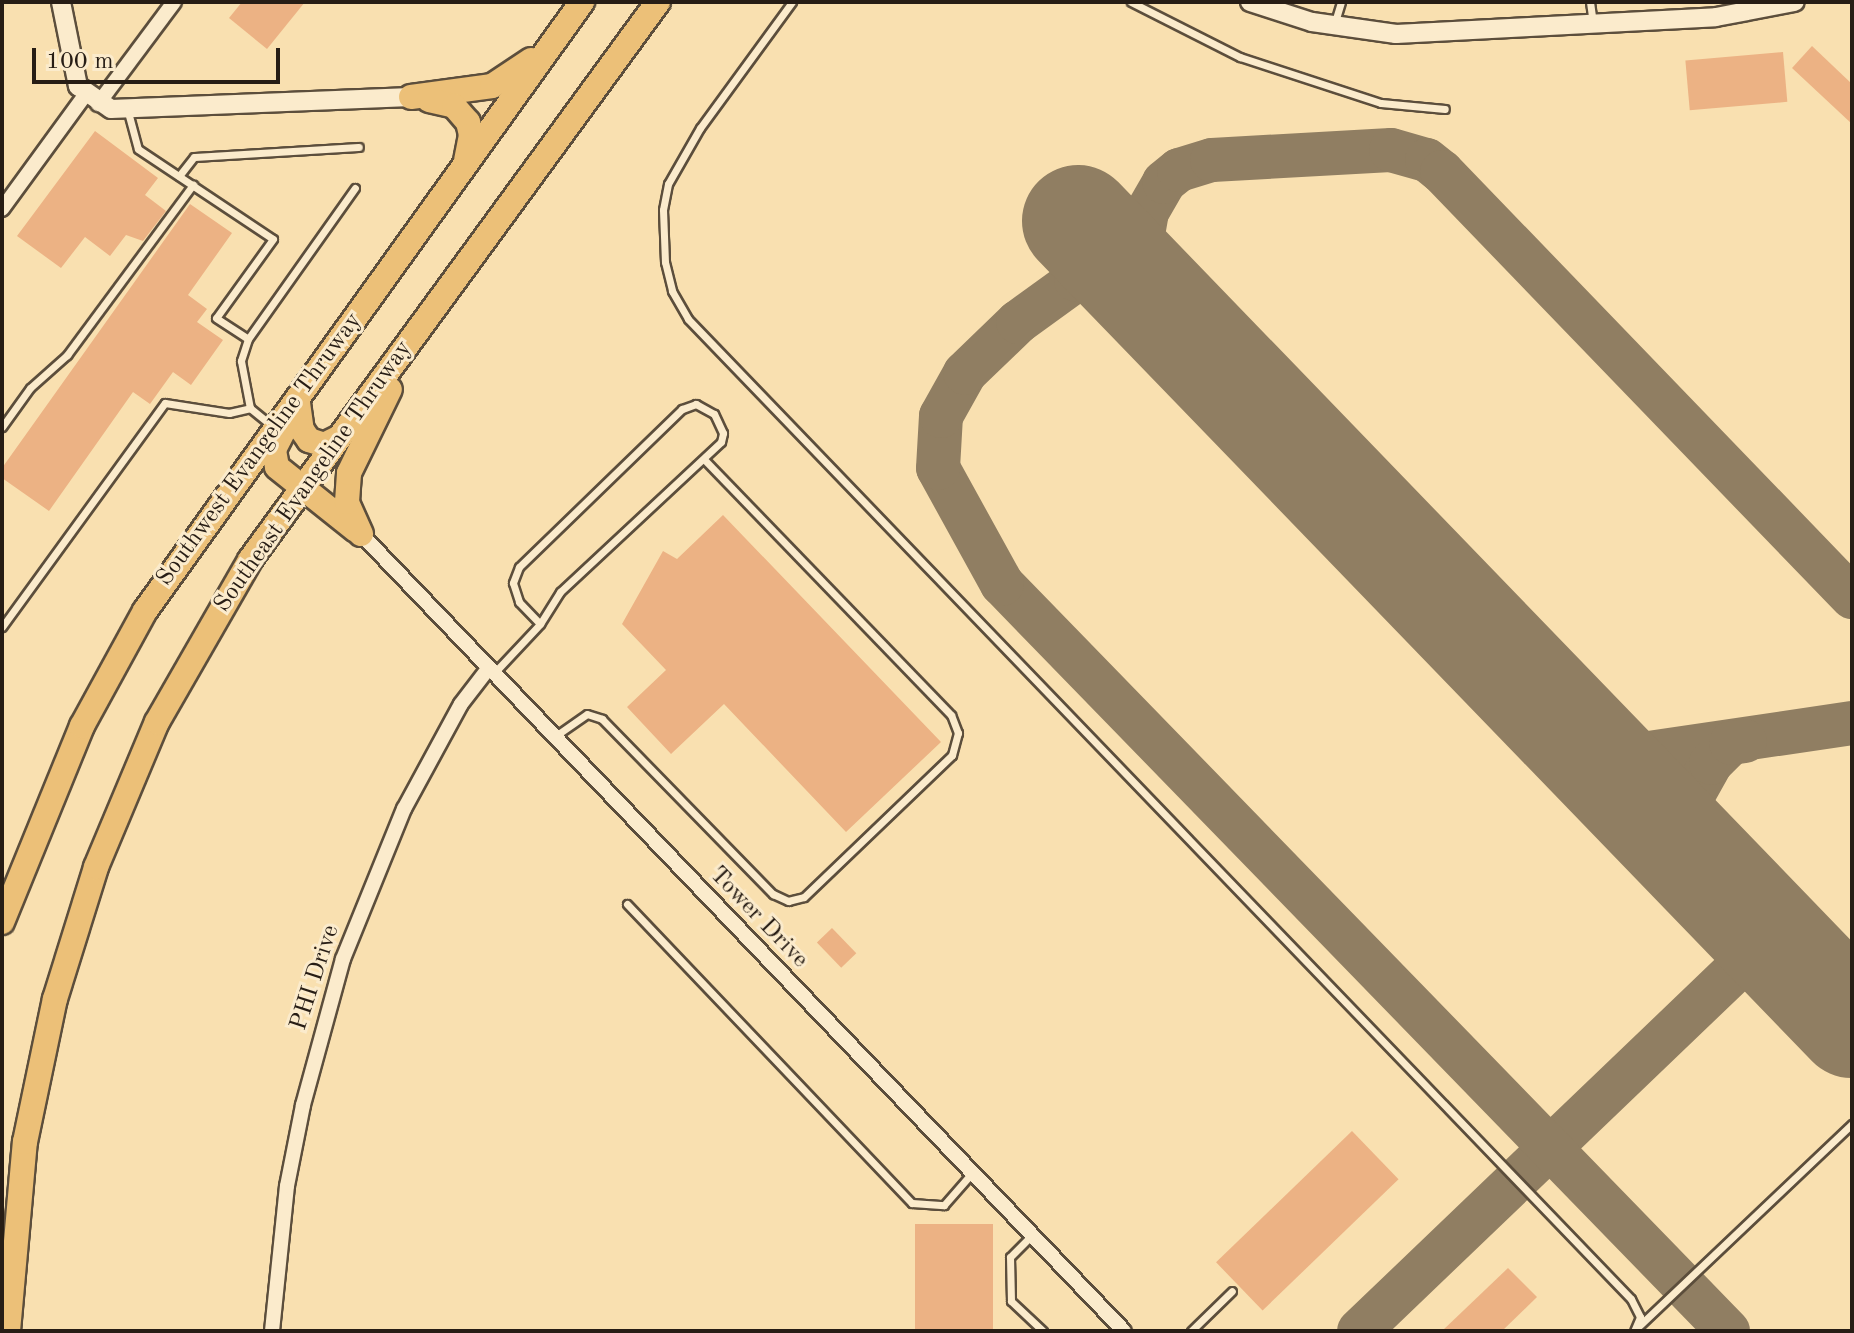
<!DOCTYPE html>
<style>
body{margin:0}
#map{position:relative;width:1854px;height:1333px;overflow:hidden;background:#f9e0b0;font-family:"Old Standard TT",serif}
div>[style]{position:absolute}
.taxiway>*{height:44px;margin:-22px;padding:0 22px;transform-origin:22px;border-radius:22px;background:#907e62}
.runway>*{height:112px;margin:-56px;padding:0 56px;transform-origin:56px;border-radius:56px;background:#907e62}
.building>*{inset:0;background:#ecb284;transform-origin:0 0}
.roads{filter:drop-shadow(2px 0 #5c4e3c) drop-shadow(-2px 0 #5c4e3c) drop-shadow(0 2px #5c4e3c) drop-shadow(0 -2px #5c4e3c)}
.service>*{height:7px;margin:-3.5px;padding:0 3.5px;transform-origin:3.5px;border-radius:3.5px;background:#fbebcc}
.minor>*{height:14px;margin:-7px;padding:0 7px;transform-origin:7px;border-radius:7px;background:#fbebcc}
.tertiary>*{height:18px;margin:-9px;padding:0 9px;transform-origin:9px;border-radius:9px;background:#fbebcc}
.trunk>*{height:24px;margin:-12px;padding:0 12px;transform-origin:12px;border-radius:12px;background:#ecc078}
span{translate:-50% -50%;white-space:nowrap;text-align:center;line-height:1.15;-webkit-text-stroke:6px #fbebcc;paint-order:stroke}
.street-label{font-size:24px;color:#271d15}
.frame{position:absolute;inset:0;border:4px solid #271d15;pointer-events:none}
.scale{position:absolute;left:32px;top:48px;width:248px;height:36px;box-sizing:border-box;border:4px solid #271d15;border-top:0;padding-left:10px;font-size:24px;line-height:28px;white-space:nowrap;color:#271d15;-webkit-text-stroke:6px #fbebcc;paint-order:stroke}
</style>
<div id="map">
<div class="taxiway">
<i style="left:1568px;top:728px;width:43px;rotate:27.8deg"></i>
<i style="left:1606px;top:748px;width:36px;rotate:9deg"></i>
<i style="left:1642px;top:754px;width:212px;rotate:-8.4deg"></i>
<i style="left:1701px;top:866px;width:62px;rotate:-103.1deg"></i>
<i style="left:1687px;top:806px;width:49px;rotate:-60.8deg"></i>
<i style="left:1711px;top:763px;width:28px;rotate:-45deg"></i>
<i style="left:1731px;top:743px;width:14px;rotate:-8deg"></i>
<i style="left:1359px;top:1331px;width:569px;rotate:-43.79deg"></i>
<i style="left:1728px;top:1331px;width:1042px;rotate:-134.18deg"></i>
<i style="left:1002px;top:584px;width:132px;rotate:-118.9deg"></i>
<i style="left:938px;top:468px;width:52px;rotate:-86.7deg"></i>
<i style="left:941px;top:416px;width:49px;rotate:-60.8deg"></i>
<i style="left:965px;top:373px;width:74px;rotate:-43.9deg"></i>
<i style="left:1018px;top:322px;width:72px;rotate:-35.9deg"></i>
<i style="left:1076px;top:280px;width:59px"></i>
<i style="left:1135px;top:280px;width:69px;rotate:-80deg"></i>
<i style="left:1147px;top:212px;width:34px;rotate:-60deg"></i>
<i style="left:1164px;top:182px;width:19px;rotate:-39deg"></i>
<i style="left:1179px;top:170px;width:34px;rotate:-17deg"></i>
<i style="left:1212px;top:160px;width:179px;rotate:-3.2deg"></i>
<i style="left:1391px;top:150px;width:37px;rotate:16deg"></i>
<i style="left:1427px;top:160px;width:19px;rotate:39deg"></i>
<i style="left:1442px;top:172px;width:591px;rotate:46.03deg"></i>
</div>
<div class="runway">
<i style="left:1078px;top:221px;width:1114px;rotate:45.98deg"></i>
</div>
<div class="building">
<i style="clip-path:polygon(242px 2px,305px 2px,267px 49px,229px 18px)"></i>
<i style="clip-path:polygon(1812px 46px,1852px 84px,1852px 124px,1792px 68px)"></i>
<i style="left:1783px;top:52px;width:50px;height:98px;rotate:85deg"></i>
<i style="clip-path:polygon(95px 131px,158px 178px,145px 195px,166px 211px,143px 241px,126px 235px,110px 256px,85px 237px,61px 268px,17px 236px)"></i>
<i style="clip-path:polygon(190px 204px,232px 233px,188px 295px,207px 309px,197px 322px,223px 340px,191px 385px,173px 372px,150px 404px,133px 392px,49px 511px,2px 478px,2px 468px)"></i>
<i style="clip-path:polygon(723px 515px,941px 742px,846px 832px,724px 704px,671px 754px,627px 707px,666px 670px,622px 624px,663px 551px,677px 559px)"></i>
<i style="left:832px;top:928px;width:35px;height:21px;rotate:46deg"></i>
<i style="left:1352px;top:1131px;width:67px;height:189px;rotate:46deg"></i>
<i style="left:915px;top:1224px;width:78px;height:107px"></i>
<i style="clip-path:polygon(1508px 1268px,1537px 1297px,1502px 1331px,1442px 1331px)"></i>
</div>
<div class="roads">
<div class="service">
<i style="left:792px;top:2px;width:156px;rotate:126.1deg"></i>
<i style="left:700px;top:128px;width:64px;rotate:119.7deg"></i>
<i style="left:668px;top:184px;width:26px;rotate:101deg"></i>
<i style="left:663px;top:210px;width:52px;rotate:87.8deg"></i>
<i style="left:665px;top:262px;width:30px;rotate:76deg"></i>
<i style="left:672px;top:291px;width:32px;rotate:60deg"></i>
<i style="left:688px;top:319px;width:1360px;rotate:46.1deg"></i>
<i style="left:1631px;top:1299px;width:20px;rotate:63deg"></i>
<i style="left:1640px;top:1317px;width:15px;rotate:113deg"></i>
<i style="left:1131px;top:2px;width:122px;rotate:26.8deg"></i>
<i style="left:1240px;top:57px;width:148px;rotate:18.1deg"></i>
<i style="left:1381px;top:103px;width:64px;rotate:5.4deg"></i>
<i style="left:1590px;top:2px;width:22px;rotate:82deg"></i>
<i style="left:1334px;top:25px;width:24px;rotate:-73deg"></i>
<i style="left:128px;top:112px;width:38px;rotate:75deg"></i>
<i style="left:138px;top:149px;width:162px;rotate:33.7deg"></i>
<i style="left:273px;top:239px;width:97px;rotate:125.8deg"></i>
<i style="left:216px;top:318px;width:38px;rotate:33deg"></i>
<i style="left:248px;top:339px;width:23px;rotate:108deg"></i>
<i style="left:241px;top:361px;width:48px;rotate:79.2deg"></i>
<i style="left:250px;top:408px;width:27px;rotate:39deg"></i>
<i style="left:179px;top:176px;width:24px;rotate:-52deg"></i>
<i style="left:194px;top:157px;width:165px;rotate:-3.5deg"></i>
<i style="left:248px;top:339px;width:185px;rotate:-54.7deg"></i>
<i style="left:2px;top:427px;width:48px;rotate:-54.3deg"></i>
<i style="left:30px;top:388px;width:50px;rotate:-41.7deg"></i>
<i style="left:67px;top:355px;width:212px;rotate:-53.5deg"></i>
<i style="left:2px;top:627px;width:277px;rotate:-54deg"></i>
<i style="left:165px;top:403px;width:65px;rotate:8.9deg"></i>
<i style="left:229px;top:413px;width:22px;rotate:-13deg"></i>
<i style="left:495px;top:672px;width:66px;rotate:-46.8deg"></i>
<i style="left:540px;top:624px;width:38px;rotate:-58deg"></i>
<i style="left:560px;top:592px;width:220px;rotate:-43deg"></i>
<i style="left:721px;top:442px;width:9px;rotate:-77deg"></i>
<i style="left:723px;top:433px;width:21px;rotate:-115deg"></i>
<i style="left:714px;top:414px;width:21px;rotate:-151deg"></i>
<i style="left:696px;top:404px;width:15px;rotate:160deg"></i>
<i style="left:682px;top:409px;width:227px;rotate:135.9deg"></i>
<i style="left:519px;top:567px;width:17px;rotate:111deg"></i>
<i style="left:513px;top:583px;width:20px;rotate:72deg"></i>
<i style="left:519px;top:602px;width:30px;rotate:46deg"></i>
<i style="left:554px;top:737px;width:40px;rotate:-34.9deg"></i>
<i style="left:587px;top:714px;width:16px;rotate:18deg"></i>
<i style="left:602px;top:719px;width:245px;rotate:45.7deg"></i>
<i style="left:773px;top:894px;width:17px;rotate:25deg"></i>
<i style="left:788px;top:901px;width:16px;rotate:-14deg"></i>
<i style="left:804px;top:897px;width:205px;rotate:-43.8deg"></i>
<i style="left:952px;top:755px;width:23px;rotate:-75deg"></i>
<i style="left:958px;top:733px;width:19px;rotate:-111deg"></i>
<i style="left:951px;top:715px;width:354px;rotate:-134deg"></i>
<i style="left:627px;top:904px;width:413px;rotate:46.4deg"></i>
<i style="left:912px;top:1203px;width:32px;rotate:4deg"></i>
<i style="left:944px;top:1205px;width:43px;rotate:-48.8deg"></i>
<i style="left:1032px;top:1235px;width:31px;rotate:135deg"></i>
<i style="left:1010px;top:1257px;width:44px;rotate:88.7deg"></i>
<i style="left:1011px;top:1301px;width:44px;rotate:43.2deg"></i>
<i style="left:1640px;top:1325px;width:292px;rotate:-43.5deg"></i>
<i style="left:1191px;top:1331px;width:57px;rotate:-44.3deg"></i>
</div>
<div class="minor">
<i style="left:98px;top:104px;width:127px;rotate:-53.3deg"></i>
<i style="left:2px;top:209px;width:141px;rotate:-53.9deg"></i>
<i style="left:361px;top:534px;width:1103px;rotate:46.25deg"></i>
<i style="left:272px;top:1331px;width:146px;rotate:-84.1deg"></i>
<i style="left:287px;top:1186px;width:83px;rotate:-78.8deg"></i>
<i style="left:303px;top:1105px;width:151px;rotate:-74.7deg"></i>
<i style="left:343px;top:959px;width:162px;rotate:-67.9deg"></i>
<i style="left:404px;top:809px;width:119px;rotate:-61.5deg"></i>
<i style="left:461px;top:704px;width:44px;rotate:-52.4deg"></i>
</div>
<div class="tertiary">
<i style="left:61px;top:2px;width:86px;rotate:78.6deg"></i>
<i style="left:78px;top:86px;width:40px;rotate:34.9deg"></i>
<i style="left:111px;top:109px;width:300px;rotate:-2.3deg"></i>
<i style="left:1250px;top:2px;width:65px;rotate:17.9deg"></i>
<i style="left:1312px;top:22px;width:85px;rotate:8.1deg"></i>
<i style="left:1396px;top:34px;width:320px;rotate:-3deg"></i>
<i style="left:1716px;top:17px;width:80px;rotate:-10.8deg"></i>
</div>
<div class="trunk">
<i style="left:411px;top:97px;width:82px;rotate:-7.7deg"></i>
<i style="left:492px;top:86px;width:47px;rotate:-33.7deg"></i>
<i style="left:429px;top:100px;width:26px;rotate:13deg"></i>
<i style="left:454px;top:106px;width:21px;rotate:49deg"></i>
<i style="left:468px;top:122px;width:13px;rotate:77deg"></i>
<i style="left:471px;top:135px;width:25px;rotate:101deg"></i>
<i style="left:298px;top:403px;width:27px;rotate:82deg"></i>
<i style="left:302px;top:430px;width:12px;rotate:55deg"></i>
<i style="left:309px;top:440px;width:16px;rotate:18deg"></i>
<i style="left:324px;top:445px;width:18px;rotate:-27deg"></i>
<i style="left:285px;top:428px;width:25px;rotate:117deg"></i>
<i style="left:274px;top:450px;width:17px;rotate:80deg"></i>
<i style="left:277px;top:467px;width:101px;rotate:38.6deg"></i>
<i style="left:361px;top:534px;width:35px;rotate:-114deg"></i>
<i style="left:347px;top:502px;width:29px;rotate:-86deg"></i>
<i style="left:349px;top:473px;width:93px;rotate:-64deg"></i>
<i style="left:2px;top:922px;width:212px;rotate:-67.8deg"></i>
<i style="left:82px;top:726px;width:131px;rotate:-61.3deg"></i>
<i style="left:145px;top:611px;width:750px;rotate:-54.34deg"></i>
<i style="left:8px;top:1331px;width:190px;rotate:-84.9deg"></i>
<i style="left:25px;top:1142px;width:146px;rotate:-78.2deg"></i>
<i style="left:55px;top:999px;width:138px;rotate:-72.7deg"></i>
<i style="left:96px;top:867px;width:157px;rotate:-67.2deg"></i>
<i style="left:157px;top:722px;width:187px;rotate:-60.1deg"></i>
<i style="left:250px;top:560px;width:691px;rotate:-53.83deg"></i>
</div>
</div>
<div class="street-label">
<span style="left:260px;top:450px;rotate:-54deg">Southwest Evangeline Thruway</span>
<span style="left:314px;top:477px;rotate:-55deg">Southeast Evangeline Thruway</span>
<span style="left:758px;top:918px;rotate:46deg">Tower Drive</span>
<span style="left:316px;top:978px;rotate:-72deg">PHI Drive</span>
</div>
<div class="frame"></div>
<div class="scale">100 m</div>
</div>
